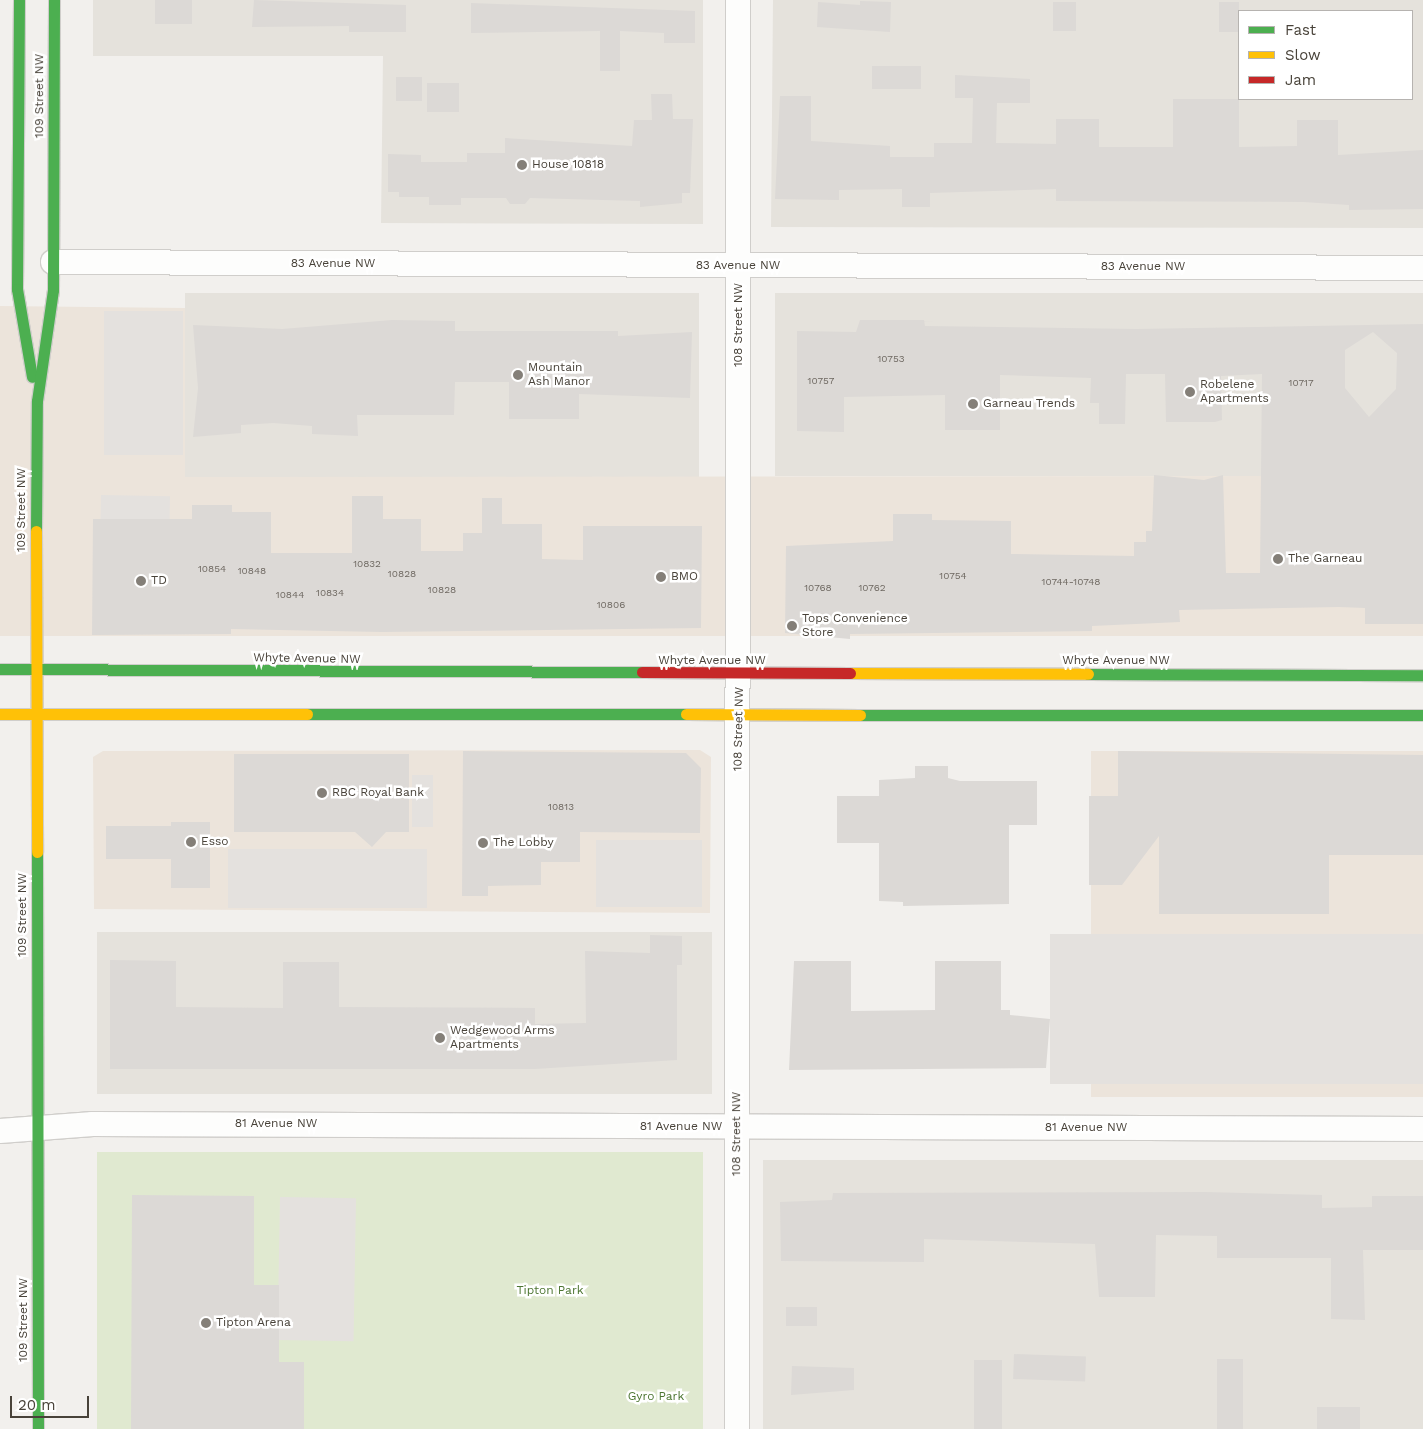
<!DOCTYPE html>
<style>
body{margin:0}
#map{position:relative;width:1423px;height:1429px;overflow:hidden;background:#f2f0ed;font-family:"Work Sans",sans-serif}
div>[style]{position:absolute}
.residential>*{inset:0;background:#e5e2dc;transform-origin:0 0}
.commercial>*{inset:0;background:#ece4db;transform-origin:0 0}
.green>*{inset:0;background:#e0e9d0;transform-origin:0 0}
.parking>*{inset:0;background:#e4e1de;transform-origin:0 0}
.building>*{inset:0;background:#dcd9d6;transform-origin:0 0}
.roads{filter:drop-shadow(1px 0 #d0cecb) drop-shadow(-1px 0 #d0cecb) drop-shadow(0 1px #d0cecb) drop-shadow(0 -1px #d0cecb)}
.street>*{height:24px;margin:-12px;padding:0 12px;transform-origin:12px;border-radius:12px;background:#fdfdfc}
.fast>*{height:11px;margin:-5.5px;padding:0 5.5px;transform-origin:5.5px;border-radius:5.5px;background:#4caf50}
.slow>*{height:11px;margin:-5.5px;padding:0 5.5px;transform-origin:5.5px;border-radius:5.5px;background:#ffc107}
.jam>*{height:11px;margin:-5.5px;padding:0 5.5px;transform-origin:5.5px;border-radius:5.5px;background:#c62828}
.dots>*{width:14px;height:14px;translate:-50% -50%;box-sizing:border-box;border:2px solid #fff;border-radius:50%}
span{translate:-50% -50%;white-space:nowrap;text-align:center;line-height:1.15;-webkit-text-stroke:5px #fff;paint-order:stroke}
.number-label{font-size:10px;color:#6e6861}
.number-label span{-webkit-text-stroke-width:0}
.street-label{font-size:12px;color:#484239}
.poi-label{font-size:12px;color:#484239}
.left{translate:0 -50%;text-align:left}
.park-label{font-size:12px;color:#4c7531}
.legend{position:absolute;left:1238px;top:10px;width:175px;height:90px;box-sizing:border-box;background:#fff;border:1px solid #b6b3b0;margin:0;padding:6px 9px;list-style:none;font-size:15px;color:#484239}
.legend li{display:flex;align-items:center;gap:10px;height:25px}
.legend b{width:25px;border:1px solid #b6b3b0}
.scale{position:absolute;left:10px;top:1396px;width:79px;height:22px;box-sizing:border-box;border:2px solid #484239;border-top:0;padding-left:6px;font-size:15px;line-height:18px;white-space:nowrap;color:#484239;-webkit-text-stroke:4px #fff;paint-order:stroke}
</style>
<div id="map">
<div class="residential">
<i style="clip-path:polygon(93px 0,703px 0,703px 224px,381px 223px,383px 56px,93px 56px)"></i>
<i style="clip-path:polygon(evenodd,773px 0,1423px 0,1423px 228px,771px 227px,773px 0,1239px 11px,1412px 11px,1412px 99px,1239px 99px,1239px 11px)"></i>
<i style="left:185px;top:293px;width:514px;height:184px"></i>
<i style="left:775px;top:293px;width:648px;height:183px"></i>
<i style="left:97px;top:932px;width:615px;height:162px"></i>
<i style="left:763px;top:1160px;width:660px;height:269px"></i>
</div>
<div class="commercial">
<i style="clip-path:polygon(0 306px,185px 308px,185px 477px,1423px 476px,1423px 636px,0 636px)"></i>
<i style="clip-path:polygon(700px 750px,711px 757px,710px 913px,94px 909px,93px 757px,103px 751px)"></i>
<i style="left:1423px;top:751px;width:346px;height:332px;rotate:90deg"></i>
</div>
<div class="green">
<i style="left:703px;top:1152px;width:277px;height:606px;rotate:90deg"></i>
</div>
<div class="parking">
<i style="left:104px;top:311px;width:79px;height:144px"></i>
<i style="left:101px;top:495px;width:69px;height:24px;rotate:1deg"></i>
<i style="left:412px;top:775px;width:21px;height:52px"></i>
<i style="left:596px;top:840px;width:106px;height:67px"></i>
<i style="left:228px;top:849px;width:199px;height:59px"></i>
<i style="left:1050px;top:934px;width:373px;height:150px"></i>
<i style="left:280px;top:1197px;width:76px;height:143px;rotate:1deg"></i>
</div>
<div class="building">
<i style="left:155px;top:0;width:37px;height:24px"></i>
<i style="clip-path:polygon(254px 0,406px 5px,406px 32px,349px 32px,349px 26px,252px 27px)"></i>
<i style="clip-path:polygon(860px 1px,891px 2px,890px 32px,817px 27px,818px 2px,860px 5px)"></i>
<i style="left:1053px;top:2px;width:23px;height:29px"></i>
<i style="left:1219px;top:2px;width:20px;height:30px"></i>
<i style="clip-path:polygon(471px 3px,695px 11px,695px 43px,664px 43px,664px 33px,620px 31px,620px 71px,600px 71px,600px 31px,471px 33px)"></i>
<i style="left:872px;top:66px;width:49px;height:23px"></i>
<i style="clip-path:polygon(955px 75px,1030px 79px,1030px 103px,997px 103px,996px 143px,1056px 144px,1056px 119px,1099px 119px,1099px 147px,1173px 147px,1173px 99px,1239px 99px,1239px 147px,1297px 146px,1297px 120px,1338px 120px,1338px 155px,1423px 150px,1423px 209px,1349px 210px,1349px 205px,1304px 202px,1056px 201px,1056px 189px,930px 193px,930px 207px,902px 207px,902px 189px,839px 190px,839px 200px,775px 199px,780px 96px,811px 96px,811px 141px,890px 146px,890px 157px,934px 157px,934px 143px,972px 143px,973px 98px,955px 98px)"></i>
<i style="left:396px;top:77px;width:26px;height:24px"></i>
<i style="left:427px;top:83px;width:32px;height:29px"></i>
<i style="clip-path:polygon(651px 94px,672px 94px,673px 119px,693px 119px,690px 193px,682px 193px,682px 203px,640px 207px,640px 201px,530px 198px,525px 204px,510px 204px,506px 198px,461px 198px,461px 205px,429px 205px,429px 197px,399px 197px,399px 192px,388px 192px,388px 154px,421px 155px,421px 162px,467px 162px,467px 153px,505px 153px,505px 138px,632px 146px,634px 120px,652px 120px)"></i>
<i style="clip-path:polygon(392px 320px,455px 321px,455px 331px,618px 331px,618px 336px,692px 332px,690px 398px,579px 394px,579px 419px,509px 419px,509px 382px,455px 382px,454px 415px,357px 415px,358px 436px,312px 434px,312px 426px,273px 423px,241px 425px,241px 433px,193px 437px,198px 388px,193px 325px,282px 329px)"></i>
<i style="clip-path:polygon(evenodd,860px 320px,924px 320px,925px 326px,1136px 329px,1423px 324px,1423px 624px,1365px 624px,1365px 608px,1339px 607px,1179px 610px,1180px 622px,1092px 626px,1092px 631px,850px 634px,850px 639px,785px 633px,786px 546px,893px 541px,893px 514px,932px 514px,932px 520px,1011px 521px,1011px 554px,1134px 556px,1134px 542px,1146px 542px,1146px 531px,1152px 531px,1154px 475px,1204px 480px,1223px 475px,1226px 573px,1260px 573px,1262px 374px,1221px 376px,1222px 420px,1215px 422px,1166px 422px,1165px 374px,1126px 374px,1125px 424px,1099px 424px,1099px 403px,1090px 403px,1091px 378px,1000px 375px,1000px 430px,945px 430px,945px 395px,844px 397px,844px 432px,797px 431px,797px 331px,856px 332px,860px 320px,1373px 332px,1397px 353px,1396px 389px,1369px 417px,1345px 388px,1345px 350px,1373px 332px)"></i>
<i style="clip-path:polygon(352px 496px,383px 496px,383px 519px,421px 519px,421px 551px,463px 551px,463px 533px,482px 533px,482px 498px,502px 498px,502px 524px,542px 524px,542px 559px,583px 560px,583px 526px,702px 526px,701px 628px,382px 632px,231px 629px,231px 634px,92px 635px,93px 519px,192px 519px,192px 505px,232px 505px,232px 512px,271px 512px,271px 553px,352px 553px)"></i>
<i style="clip-path:polygon(463px 751px,686px 753px,701px 768px,700px 833px,580px 832px,580px 862px,541px 862px,541px 885px,488px 886px,488px 896px,462px 896px)"></i>
<i style="clip-path:polygon(1118px 751px,1423px 755px,1423px 855px,1329px 855px,1329px 914px,1159px 914px,1159px 836px,1122px 885px,1089px 885px,1089px 796px,1118px 796px)"></i>
<i style="clip-path:polygon(234px 754px,409px 754px,409px 832px,386px 832px,372px 847px,355px 832px,234px 832px)"></i>
<i style="clip-path:polygon(915px 766px,948px 766px,948px 778px,960px 781px,1037px 781px,1037px 825px,1009px 825px,1009px 904px,903px 906px,903px 902px,879px 901px,879px 843px,837px 843px,837px 796px,879px 796px,879px 780px,915px 778px)"></i>
<i style="clip-path:polygon(171px 822px,210px 822px,210px 888px,171px 888px,171px 859px,106px 859px,106px 826px,171px 826px)"></i>
<i style="clip-path:polygon(650px 935px,682px 936px,682px 965px,677px 965px,677px 1060px,535px 1069px,110px 1069px,110px 960px,176px 961px,176px 1007px,283px 1008px,283px 962px,339px 962px,339px 1007px,535px 1008px,535px 1024px,586px 1023px,585px 951px,650px 953px)"></i>
<i style="clip-path:polygon(794px 961px,851px 961px,851px 1011px,935px 1010px,935px 961px,1001px 961px,1001px 1010px,1010px 1010px,1010px 1015px,1050px 1019px,1046px 1068px,789px 1070px)"></i>
<i style="clip-path:polygon(1205px 1192px,1322px 1195px,1322px 1208px,1372px 1207px,1372px 1196px,1423px 1196px,1423px 1250px,1363px 1250px,1365px 1320px,1331px 1319px,1331px 1258px,1217px 1258px,1217px 1236px,1156px 1235px,1155px 1297px,1099px 1297px,1095px 1244px,924px 1239px,924px 1262px,781px 1261px,780px 1202px,832px 1200px,833px 1193px)"></i>
<i style="clip-path:polygon(132px 1195px,254px 1196px,254px 1285px,279px 1285px,279px 1362px,304px 1362px,304px 1429px,131px 1429px)"></i>
<i style="left:786px;top:1307px;width:31px;height:19px"></i>
<i style="left:1014px;top:1354px;width:72px;height:25px;rotate:2deg"></i>
<i style="left:1217px;top:1359px;width:26px;height:70px"></i>
<i style="left:974px;top:1360px;width:28px;height:69px"></i>
<i style="clip-path:polygon(792px 1366px,854px 1368px,854px 1390px,791px 1395px)"></i>
<i style="left:1317px;top:1407px;width:43px;height:22px"></i>
</div>
<div class="roads">
<div class="street">
<i style="left:53px;top:262px;width:1370px;rotate:0.25deg"></i>
<i style="left:0;top:1131px;width:93px;rotate:-4.3deg"></i>
<i style="left:93px;top:1124px;width:1330px;rotate:0.22deg"></i>
<i style="left:737px;top:1429px;width:1429px;rotate:-89.96deg"></i>
</div>
<div class="fast">
<i style="left:19px;top:0;width:289px;rotate:90.4deg"></i>
<i style="left:17px;top:289px;width:89px;rotate:80.3deg"></i>
<i style="left:36px;top:531px;width:130px;rotate:-89.6deg"></i>
<i style="left:37px;top:401px;width:112px;rotate:-81.8deg"></i>
<i style="left:53px;top:290px;width:290px;rotate:-89.8deg"></i>
<i style="left:0;top:669px;width:642px;rotate:0.27deg"></i>
<i style="left:1088px;top:674px;width:335px;rotate:0.2deg"></i>
<i style="left:307px;top:714px;width:379px"></i>
<i style="left:860px;top:715px;width:563px"></i>
<i style="left:37px;top:852px;width:577px;rotate:89.9deg"></i>
</div>
<div class="slow">
<i style="left:36px;top:531px;width:321px;rotate:89.8deg"></i>
<i style="left:850px;top:673px;width:238px;rotate:0.2deg"></i>
<i style="left:0;top:714px;width:307px"></i>
<i style="left:686px;top:714px;width:174px;rotate:0.3deg"></i>
</div>
<div class="jam">
<i style="left:642px;top:672px;width:208px;rotate:0.3deg"></i>
</div>
</div>
<div class="dots">
<i style="left:522px;top:165px;background:#847f78"></i>
<i style="left:518px;top:375px;background:#847f78"></i>
<i style="left:1190px;top:392px;background:#847f78"></i>
<i style="left:973px;top:404px;background:#847f78"></i>
<i style="left:1278px;top:559px;background:#847f78"></i>
<i style="left:661px;top:577px;background:#847f78"></i>
<i style="left:141px;top:581px;background:#847f78"></i>
<i style="left:792px;top:626px;background:#847f78"></i>
<i style="left:322px;top:793px;background:#847f78"></i>
<i style="left:191px;top:842px;background:#847f78"></i>
<i style="left:483px;top:843px;background:#847f78"></i>
<i style="left:440px;top:1038px;background:#847f78"></i>
<i style="left:206px;top:1323px;background:#847f78"></i>
</div>
<div class="number-label">
<span style="left:891px;top:359px">10753</span>
<span style="left:821px;top:381px">10757</span>
<span style="left:1301px;top:383px">10717</span>
<span style="left:367px;top:564px">10832</span>
<span style="left:212px;top:569px">10854</span>
<span style="left:252px;top:571px">10848</span>
<span style="left:402px;top:574px">10828</span>
<span style="left:953px;top:576px">10754</span>
<span style="left:1071px;top:582px">10744-10748</span>
<span style="left:818px;top:588px">10768</span>
<span style="left:872px;top:588px">10762</span>
<span style="left:442px;top:590px">10828</span>
<span style="left:330px;top:593px">10834</span>
<span style="left:290px;top:595px">10844</span>
<span style="left:611px;top:605px">10806</span>
<span style="left:561px;top:807px">10813</span>
</div>
<div class="street-label">
<span style="left:40px;top:96px;rotate:-90deg">109 Street NW</span>
<span style="left:333px;top:264px">83 Avenue NW</span>
<span style="left:738px;top:266px">83 Avenue NW</span>
<span style="left:1143px;top:267px">83 Avenue NW</span>
<span style="left:739px;top:325px;rotate:-90deg">108 Street NW</span>
<span style="left:22px;top:510px;rotate:-90deg">109 Street NW</span>
<span style="left:307px;top:659px;rotate:1deg">Whyte Avenue NW</span>
<span style="left:712px;top:661px">Whyte Avenue NW</span>
<span style="left:1116px;top:661px">Whyte Avenue NW</span>
<span style="left:739px;top:729px;rotate:-89deg">108 Street NW</span>
<span style="left:23px;top:915px;rotate:-90deg">109 Street NW</span>
<span style="left:276px;top:1124px">81 Avenue NW</span>
<span style="left:681px;top:1127px">81 Avenue NW</span>
<span style="left:1086px;top:1128px">81 Avenue NW</span>
<span style="left:737px;top:1134px;rotate:-90deg">108 Street NW</span>
<span style="left:24px;top:1320px;rotate:-90deg">109 Street NW</span>
</div>
<div class="poi-label">
<span class="left" style="left:532px;top:165px">House 10818</span>
<span class="left" style="left:528px;top:375px">Mountain<br>Ash Manor</span>
<span class="left" style="left:1200px;top:392px">Robelene<br>Apartments</span>
<span class="left" style="left:983px;top:404px">Garneau Trends</span>
<span class="left" style="left:1288px;top:559px">The Garneau</span>
<span class="left" style="left:671px;top:577px">BMO</span>
<span class="left" style="left:151px;top:581px">TD</span>
<span class="left" style="left:802px;top:626px">Tops Convenience<br>Store</span>
<span class="left" style="left:332px;top:793px">RBC Royal Bank</span>
<span class="left" style="left:201px;top:842px">Esso</span>
<span class="left" style="left:493px;top:843px">The Lobby</span>
<span class="left" style="left:450px;top:1038px">Wedgewood Arms<br>Apartments</span>
<span class="left" style="left:216px;top:1323px">Tipton Arena</span>
</div>
<div class="park-label">
<span style="left:550px;top:1291px">Tipton Park</span>
<span style="left:656px;top:1397px">Gyro Park</span>
</div>
<ul class="legend">
<li><b style="height:6px;background:#4caf50"></b>Fast</li>
<li><b style="height:6px;background:#ffc107"></b>Slow</li>
<li><b style="height:6px;background:#c62828"></b>Jam</li>
</ul>
<div class="scale">20 m</div>
</div>
